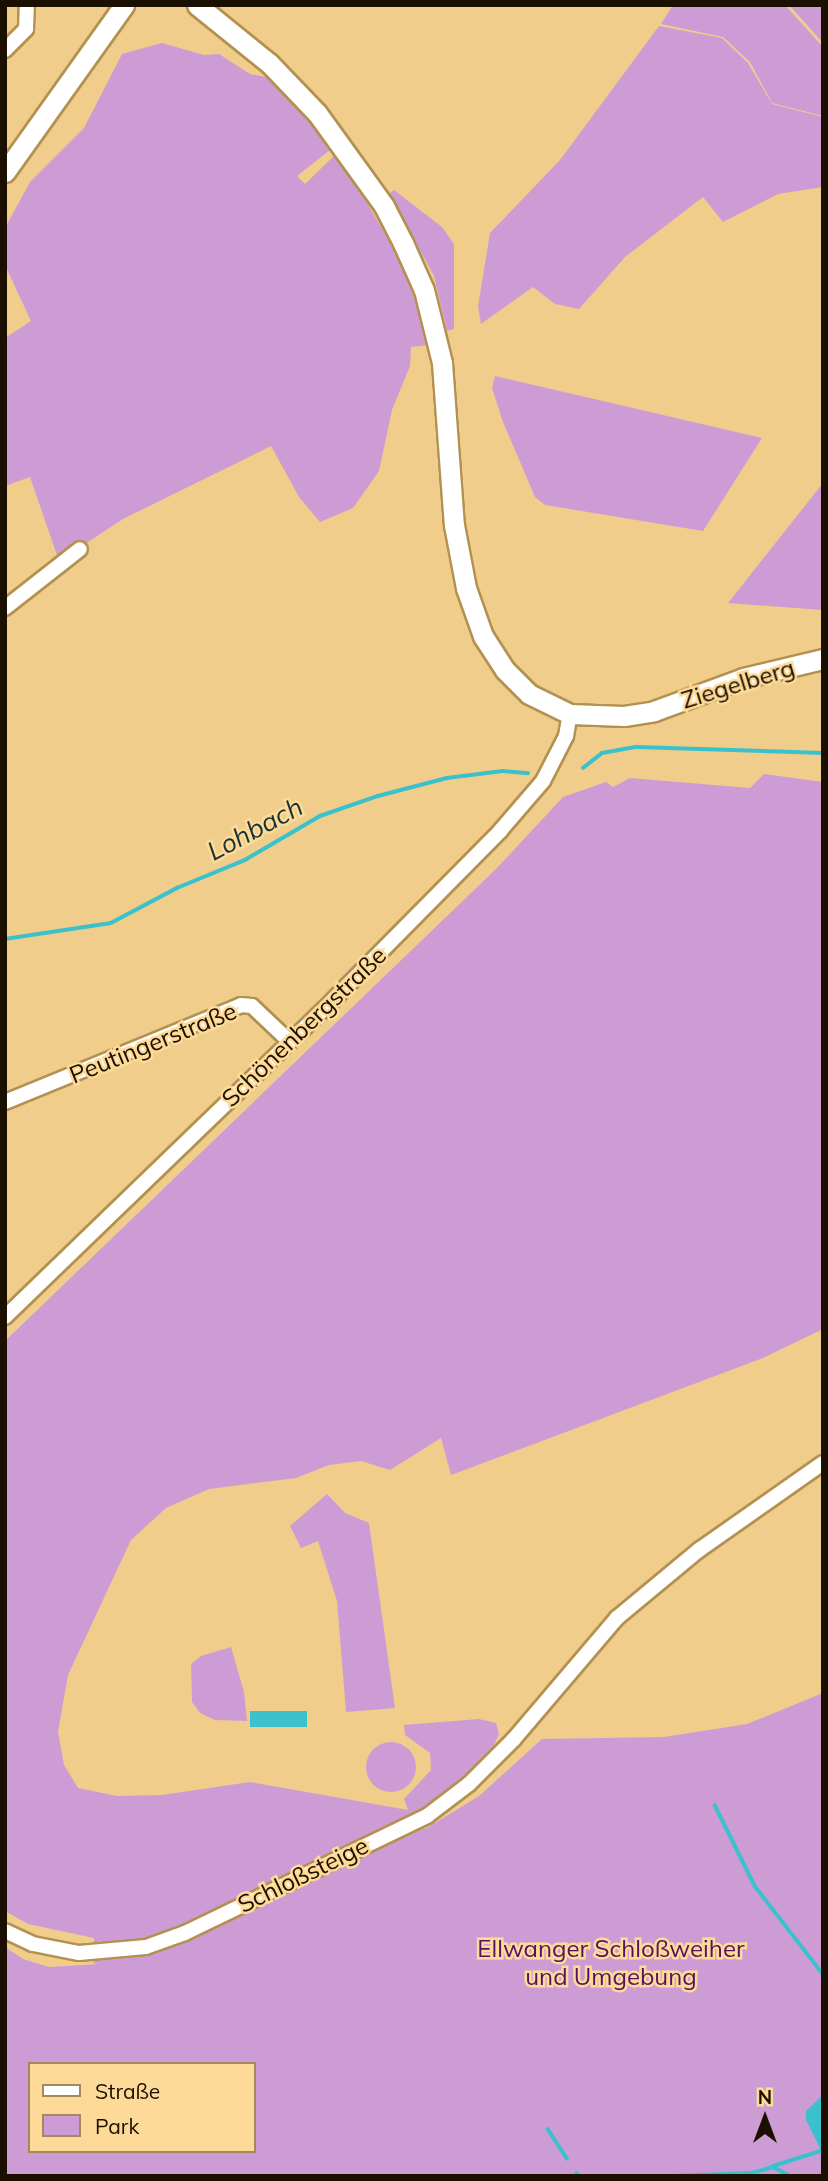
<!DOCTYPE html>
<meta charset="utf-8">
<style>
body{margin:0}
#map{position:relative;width:828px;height:2181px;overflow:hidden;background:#f1cd8b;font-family:Mulish,sans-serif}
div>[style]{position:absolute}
.green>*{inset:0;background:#cd9cd5}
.round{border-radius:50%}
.water>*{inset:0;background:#3bc1cb;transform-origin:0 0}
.stream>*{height:3.5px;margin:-1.75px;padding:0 1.75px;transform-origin:1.75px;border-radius:1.75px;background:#3bc1cb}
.roads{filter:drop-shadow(2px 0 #b39150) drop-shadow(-2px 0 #b39150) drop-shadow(0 2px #b39150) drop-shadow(0 -2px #b39150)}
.street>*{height:14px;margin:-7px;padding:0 7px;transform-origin:7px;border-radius:7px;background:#fff}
.secondary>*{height:19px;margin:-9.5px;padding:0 9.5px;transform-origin:9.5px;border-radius:9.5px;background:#fff}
span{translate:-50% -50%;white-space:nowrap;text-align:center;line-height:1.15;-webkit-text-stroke:5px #feda98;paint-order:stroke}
.street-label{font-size:24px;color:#1b0f00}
.park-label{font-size:24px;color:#55125f}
.water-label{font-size:26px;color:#173335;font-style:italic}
.frame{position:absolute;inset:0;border:7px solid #1b0f00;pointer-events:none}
.legend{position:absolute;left:28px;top:2062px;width:228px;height:91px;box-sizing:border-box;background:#feda98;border:2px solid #a3895b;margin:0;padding:9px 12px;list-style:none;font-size:21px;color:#1b0f00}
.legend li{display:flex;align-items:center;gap:14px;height:35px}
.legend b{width:35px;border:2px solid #a3895b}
.north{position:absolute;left:730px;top:2083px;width:70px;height:70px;-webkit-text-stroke:5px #feda98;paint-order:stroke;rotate:0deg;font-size:19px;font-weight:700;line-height:28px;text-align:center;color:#1b0f00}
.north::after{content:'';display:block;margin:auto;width:24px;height:32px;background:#1b0f00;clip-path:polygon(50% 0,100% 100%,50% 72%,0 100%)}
</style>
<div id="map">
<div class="green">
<i style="clip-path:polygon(673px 5px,785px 5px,823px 47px,823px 116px,772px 103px,750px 62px,723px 37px,661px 24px)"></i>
<i style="clip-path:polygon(789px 5px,823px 5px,823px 43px)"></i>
<i style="clip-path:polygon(659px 26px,722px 38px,748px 63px,772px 104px,823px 117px,823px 187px,778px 194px,723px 222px,703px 197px,625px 257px,579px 309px,555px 304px,533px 287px,481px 324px,478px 306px,490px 233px,560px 160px)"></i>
<i style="clip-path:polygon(162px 43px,204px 55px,219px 54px,250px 74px,266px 77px,328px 138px,333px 145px,330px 150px,297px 176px,305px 184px,337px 153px,404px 265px,428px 345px,411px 347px,410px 366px,392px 410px,379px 471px,353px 508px,320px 522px,299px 497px,271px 446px,123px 519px,59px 561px,30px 477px,5px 486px,5px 338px,31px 321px,5px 265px,5px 228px,30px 182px,84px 128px,122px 54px)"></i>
<i style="clip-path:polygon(394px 190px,442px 227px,454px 244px,454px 329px,447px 331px,434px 276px,389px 194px)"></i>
<i style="clip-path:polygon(495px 376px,762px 438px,703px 531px,545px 505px,535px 497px,503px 422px,492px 388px)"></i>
<i style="clip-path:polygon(823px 483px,823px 610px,728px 603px)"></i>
<i style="clip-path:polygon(evenodd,764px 774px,823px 782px,823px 1329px,763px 1358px,451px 1475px,441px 1438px,390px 1470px,361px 1461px,329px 1465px,296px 1478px,209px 1489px,166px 1508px,131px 1540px,68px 1675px,58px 1732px,64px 1765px,78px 1788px,117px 1796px,162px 1795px,250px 1782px,408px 1810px,404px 1799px,431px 1770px,430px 1753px,405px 1735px,404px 1725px,479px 1719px,496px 1723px,499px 1734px,494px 1745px,451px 1789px,412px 1814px,425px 1829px,479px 1796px,542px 1739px,664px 1737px,747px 1724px,823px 1693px,823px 2176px,5px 2176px,5px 1947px,23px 1959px,49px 1967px,99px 1964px,93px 1963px,94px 1938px,28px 1924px,5px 1911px,5px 1341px,497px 868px,563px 797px,606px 782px,613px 787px,630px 778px,750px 788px,764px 774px,30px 2064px,254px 2064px,254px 2151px,30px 2151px,30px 2064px)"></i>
<i style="clip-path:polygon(327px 1494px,345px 1513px,369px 1523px,395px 1708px,346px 1712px,337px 1601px,318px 1541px,301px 1548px,290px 1526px)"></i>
<i style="clip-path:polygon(231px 1647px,244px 1692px,247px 1721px,215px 1720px,200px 1713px,192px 1702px,191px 1664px,201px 1656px)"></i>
<i class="round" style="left:366px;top:1742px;width:50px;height:50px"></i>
</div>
<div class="water">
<i style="left:307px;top:1711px;width:16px;height:57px;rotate:90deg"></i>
<i style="clip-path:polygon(823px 2095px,823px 2154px,806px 2120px,806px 2111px)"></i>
</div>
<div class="stream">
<i style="left:583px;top:768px;width:24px;rotate:-38deg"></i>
<i style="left:602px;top:753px;width:35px;rotate:-10deg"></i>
<i style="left:636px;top:747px;width:187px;rotate:1.8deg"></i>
<i style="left:5px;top:939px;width:107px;rotate:-8.6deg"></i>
<i style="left:111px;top:923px;width:75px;rotate:-27.9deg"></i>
<i style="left:177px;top:888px;width:74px;rotate:-22.4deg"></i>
<i style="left:245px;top:860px;width:87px;rotate:-30.4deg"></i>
<i style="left:320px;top:816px;width:61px;rotate:-19deg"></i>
<i style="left:378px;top:796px;width:71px;rotate:-14.6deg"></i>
<i style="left:447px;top:778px;width:56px;rotate:-7.1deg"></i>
<i style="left:503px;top:771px;width:25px;rotate:5deg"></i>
<i style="left:715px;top:1805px;width:90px;rotate:63.7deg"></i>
<i style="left:755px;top:1886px;width:111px;rotate:52.3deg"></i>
<i style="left:548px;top:2129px;width:35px;rotate:57deg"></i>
<i style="left:773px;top:2166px;width:50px;rotate:-17.4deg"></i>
<i style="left:577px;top:2173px;width:4px;rotate:56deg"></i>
<i style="left:673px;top:2176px;width:79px;rotate:-2.2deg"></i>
<i style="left:752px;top:2173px;width:22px;rotate:-16deg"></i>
<i style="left:773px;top:2167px;width:20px;rotate:27deg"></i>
</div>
<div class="roads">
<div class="street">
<i style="left:5px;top:50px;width:30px;rotate:-45deg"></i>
<i style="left:26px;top:29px;width:24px;rotate:-88deg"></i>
<i style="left:5px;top:608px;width:95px;rotate:-38.2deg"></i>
<i style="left:5px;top:1102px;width:255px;rotate:-22.3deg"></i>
<i style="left:241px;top:1005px;width:11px;rotate:5deg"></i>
<i style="left:252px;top:1006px;width:52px;rotate:43.5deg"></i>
<i style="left:5px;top:1317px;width:456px;rotate:-44deg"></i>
<i style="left:333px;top:1000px;width:238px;rotate:-45.3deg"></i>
<i style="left:500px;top:831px;width:66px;rotate:-49.3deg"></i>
<i style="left:543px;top:781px;width:51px;rotate:-62.9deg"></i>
<i style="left:566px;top:736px;width:22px;rotate:-80deg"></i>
<i style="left:5px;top:1931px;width:31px;rotate:25deg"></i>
<i style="left:33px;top:1944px;width:47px;rotate:11.1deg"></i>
<i style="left:79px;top:1953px;width:67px;rotate:-5.1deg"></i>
<i style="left:146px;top:1947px;width:41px;rotate:-19.7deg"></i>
<i style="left:185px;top:1933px;width:269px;rotate:-25.8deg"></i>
<i style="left:427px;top:1816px;width:53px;rotate:-37.3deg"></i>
<i style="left:469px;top:1784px;width:64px;rotate:-45deg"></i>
<i style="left:514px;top:1739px;width:159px;rotate:-49.6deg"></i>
<i style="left:617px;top:1618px;width:107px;rotate:-39.7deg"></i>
<i style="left:699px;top:1550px;width:151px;rotate:-35.1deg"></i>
</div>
<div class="secondary">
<i style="left:197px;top:5px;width:92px;rotate:38.9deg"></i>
<i style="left:269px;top:63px;width:69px;rotate:46.2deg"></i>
<i style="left:317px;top:113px;width:115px;rotate:54.2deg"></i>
<i style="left:384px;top:206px;width:42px;rotate:62.8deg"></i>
<i style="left:403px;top:243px;width:51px;rotate:65.9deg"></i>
<i style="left:424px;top:290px;width:75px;rotate:76.1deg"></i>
<i style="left:442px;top:363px;width:162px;rotate:85.8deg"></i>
<i style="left:454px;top:525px;width:64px;rotate:79.2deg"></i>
<i style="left:466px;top:588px;width:51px;rotate:70.5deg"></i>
<i style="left:483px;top:636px;width:40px;rotate:57.1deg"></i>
<i style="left:505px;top:670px;width:34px;rotate:45deg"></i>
<i style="left:529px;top:694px;width:46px;rotate:26deg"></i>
<i style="left:570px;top:714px;width:54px;rotate:2.1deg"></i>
<i style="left:624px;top:716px;width:30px;rotate:-9deg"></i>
<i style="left:654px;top:711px;width:95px;rotate:-20.3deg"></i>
<i style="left:743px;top:678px;width:82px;rotate:-13.4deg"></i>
<i style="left:5px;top:172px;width:205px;rotate:-54.5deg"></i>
</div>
</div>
<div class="street-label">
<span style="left:738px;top:684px;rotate:-17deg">Ziegelberg</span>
<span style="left:304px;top:1027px;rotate:-44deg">Schönenbergstraße</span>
<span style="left:153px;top:1043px;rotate:-22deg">Peutingerstraße</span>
<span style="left:303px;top:1875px;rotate:-26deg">Schloßsteige</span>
</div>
<div class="park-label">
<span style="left:611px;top:1963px">Ellwanger Schloßweiher<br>und Umgebung</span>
</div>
<div class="water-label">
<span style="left:255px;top:829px;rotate:-28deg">Lohbach</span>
</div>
<div class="frame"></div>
<ul class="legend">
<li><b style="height:9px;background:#fff"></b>Straße</li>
<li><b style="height:19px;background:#cd9cd5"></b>Park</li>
</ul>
<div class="north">N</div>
</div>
